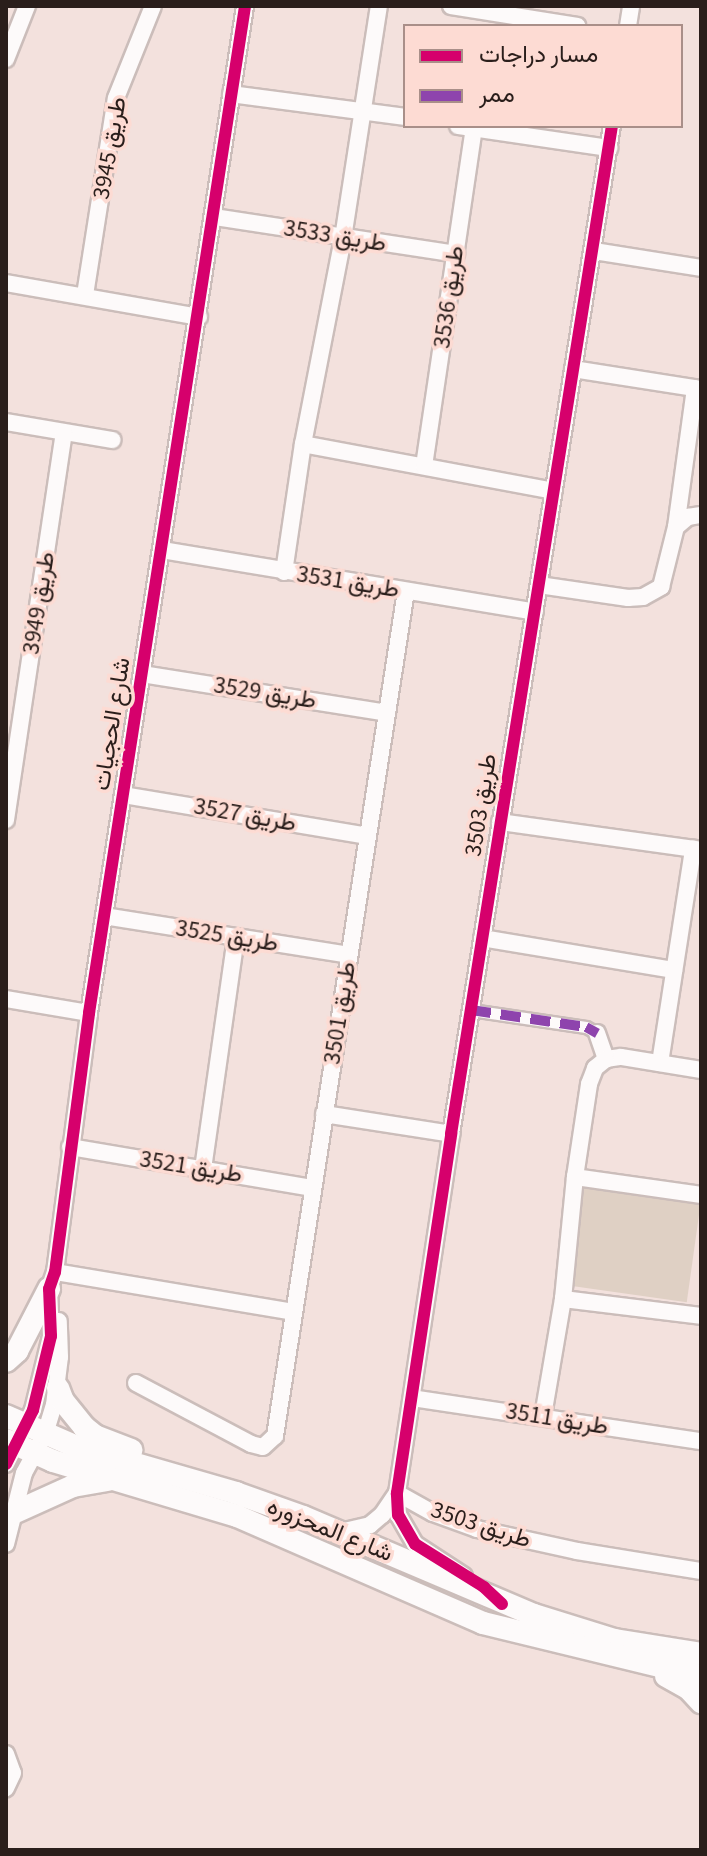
<!DOCTYPE html>
<meta charset="utf-8">
<style>
body{margin:0}
#map{position:relative;width:707px;height:1856px;overflow:hidden;background:#f3e1dd;font-family:"Source Sans 3",Vazirmatn,sans-serif}
div>[style]{position:absolute}
.green>*{inset:0;background:#dfd0c4;transform-origin:0 0}
.roads{filter:drop-shadow(2px 0 #cbbdba) drop-shadow(-2px 0 #cbbdba) drop-shadow(0 2px #cbbdba) drop-shadow(0 -2px #cbbdba)}
.pedestrian>*{height:11px;margin:-5.5px;padding:0 5.5px;transform-origin:5.5px;border-radius:5.5px;background:#fdfafa}
.minor>*{height:16px;margin:-8px;padding:0 8px;transform-origin:8px;border-radius:8px;background:#fdfafa}
.secondary>*{height:22px;margin:-11px;padding:0 11px;transform-origin:11px;border-radius:11px;background:#fdfafa}
.quiet>*{height:10px;margin-top:-5px;transform-origin:0;background:repeating-linear-gradient(90deg,#8e44ad 0 20px,transparent 0 30px)}
.cycleway>*{height:12px;margin:-6px;padding:0 6px;transform-origin:6px;border-radius:6px;background:#d6006c}
span{translate:-50% -50%;white-space:nowrap;text-align:center;line-height:1.15;-webkit-text-stroke:7px #fddbd3;paint-order:stroke}
.street-label{font-size:24px;color:#2a1e1b}
.frame{position:absolute;inset:0;border:8px solid #2a1e1b;pointer-events:none}
.legend{position:absolute;left:403px;top:24px;width:280px;height:104px;box-sizing:border-box;background:#fddbd3;border:2px solid #a98f89;margin:0;padding:10px 14px;list-style:none;font-size:24px;color:#2a1e1b}
.legend li{display:flex;align-items:center;gap:16px;height:40px}
.legend b{width:40px;border:2px solid #a98f89}
</style>
<div id="map">
<div class="green">
<i style="left:579px;top:1185px;width:123px;height:101px;rotate:8deg"></i>
</div>
<div class="roads">
<div class="pedestrian">
<i style="left:471px;top:1010px;width:116px;rotate:8.4deg"></i>
<i style="left:586px;top:1027px;width:13px;rotate:29deg"></i>
</div>
<div class="minor">
<i style="left:451px;top:6px;width:128px;rotate:9deg"></i>
<i style="left:628px;top:26px;width:20px;rotate:-81deg"></i>
<i style="left:6px;top:59px;width:57px;rotate:-68.4deg"></i>
<i style="left:231px;top:94px;width:176px;rotate:7.5deg"></i>
<i style="left:458px;top:126px;width:153px;rotate:8.3deg"></i>
<i style="left:215px;top:217px;width:244px;rotate:8.7deg"></i>
<i style="left:594px;top:251px;width:108px;rotate:9deg"></i>
<i style="left:6px;top:283px;width:196px;rotate:10deg"></i>
<i style="left:85px;top:295px;width:199px;rotate:-81.1deg"></i>
<i style="left:116px;top:98px;width:99px;rotate:-68.1deg"></i>
<i style="left:573px;top:369px;width:130px;rotate:8.9deg"></i>
<i style="left:6px;top:422px;width:108px;rotate:9.6deg"></i>
<i style="left:303px;top:444px;width:255px;rotate:10.6deg"></i>
<i style="left:424px;top:466px;width:342px;rotate:-81.6deg"></i>
<i style="left:676px;top:527px;width:16px;rotate:-40deg"></i>
<i style="left:688px;top:517px;width:13px;rotate:-9deg"></i>
<i style="left:162px;top:550px;width:378px;rotate:9.4deg"></i>
<i style="left:284px;top:572px;width:129px;rotate:-81.6deg"></i>
<i style="left:303px;top:444px;width:210px;rotate:-79deg"></i>
<i style="left:343px;top:238px;width:235px;rotate:-81.2deg"></i>
<i style="left:539px;top:585px;width:90px;rotate:8.3deg"></i>
<i style="left:628px;top:598px;width:15px;rotate:-4deg"></i>
<i style="left:643px;top:597px;width:21px;rotate:-29deg"></i>
<i style="left:661px;top:587px;width:62px;rotate:-76deg"></i>
<i style="left:676px;top:527px;width:140px;rotate:-82.2deg"></i>
<i style="left:142px;top:674px;width:248px;rotate:9deg"></i>
<i style="left:123px;top:795px;width:248px;rotate:9.5deg"></i>
<i style="left:6px;top:820px;width:391px;rotate:-81.5deg"></i>
<i style="left:500px;top:822px;width:203px;rotate:7.9deg"></i>
<i style="left:104px;top:916px;width:248px;rotate:9deg"></i>
<i style="left:482px;top:938px;width:195px;rotate:9.5deg"></i>
<i style="left:6px;top:999px;width:84px;rotate:9.6deg"></i>
<i style="left:597px;top:1033px;width:28px;rotate:71deg"></i>
<i style="left:660px;top:1063px;width:217px;rotate:-81.2deg"></i>
<i style="left:324px;top:1114px;width:129px;rotate:8.9deg"></i>
<i style="left:70px;top:1147px;width:246px;rotate:9.6deg"></i>
<i style="left:203px;top:1169px;width:234px;rotate:-81.9deg"></i>
<i style="left:575px;top:1177px;width:127px;rotate:8.1deg"></i>
<i style="left:55px;top:1272px;width:241px;rotate:9.5deg"></i>
<i style="left:563px;top:1299px;width:139px;rotate:7deg"></i>
<i style="left:136px;top:1383px;width:130px;rotate:27.9deg"></i>
<i style="left:251px;top:1444px;width:12px;rotate:14deg"></i>
<i style="left:263px;top:1447px;width:16px;rotate:-43deg"></i>
<i style="left:275px;top:1436px;width:855px;rotate:-81.19deg"></i>
<i style="left:412px;top:1398px;width:292px;rotate:8.5deg"></i>
<i style="left:543px;top:1416px;width:119px;rotate:-80.3deg"></i>
<i style="left:563px;top:1299px;width:123px;rotate:-84.4deg"></i>
<i style="left:575px;top:1177px;width:94px;rotate:-81.4deg"></i>
<i style="left:589px;top:1084px;width:17px;rotate:-69deg"></i>
<i style="left:595px;top:1068px;width:14px;rotate:-39deg"></i>
<i style="left:606px;top:1059px;width:15px;rotate:-8deg"></i>
<i style="left:621px;top:1057px;width:81px;rotate:9.2deg"></i>
<i style="left:6px;top:1464px;width:60px;rotate:-63.4deg"></i>
<i style="left:33px;top:1410px;width:76px;rotate:-76.3deg"></i>
<i style="left:51px;top:1336px;width:47px;rotate:-92.4deg"></i>
<i style="left:49px;top:1289px;width:18px;rotate:-71deg"></i>
<i style="left:55px;top:1272px;width:261px;rotate:-82.5deg"></i>
<i style="left:89px;top:1013px;width:1019px;rotate:-81.19deg"></i>
<i style="left:397px;top:1493px;width:41px;rotate:29.1deg"></i>
<i style="left:433px;top:1513px;width:47px;rotate:20deg"></i>
<i style="left:477px;top:1529px;width:102px;rotate:12.4deg"></i>
<i style="left:577px;top:1551px;width:126px;rotate:9.2deg"></i>
<i style="left:340px;top:1532px;width:31px;rotate:-13deg"></i>
<i style="left:370px;top:1525px;width:16px;rotate:-40deg"></i>
<i style="left:382px;top:1515px;width:27px;rotate:-56deg"></i>
<i style="left:6px;top:1544px;width:73px;rotate:-75.8deg"></i>
<i style="left:24px;top:1473px;width:44px;rotate:-61.7deg"></i>
<i style="left:45px;top:1434px;width:30px;rotate:-73deg"></i>
<i style="left:54px;top:1405px;width:48px;rotate:-82.9deg"></i>
<i style="left:60px;top:1357px;width:36px;rotate:-92deg"></i>
<i style="left:464px;top:1576px;width:59px;rotate:-146.9deg"></i>
<i style="left:415px;top:1544px;width:34px;rotate:-120deg"></i>
<i style="left:398px;top:1515px;width:22px;rotate:-93deg"></i>
<i style="left:397px;top:1493px;width:363px;rotate:-81.4deg"></i>
<i style="left:451px;top:1134px;width:1021px;rotate:-80.93deg"></i>
<i style="left:6px;top:1754px;width:20px;rotate:70deg"></i>
<i style="left:13px;top:1773px;width:17px;rotate:115deg"></i>
</div>
<div class="secondary">
<i style="left:6px;top:1361px;width:15px;rotate:-42deg"></i>
<i style="left:17px;top:1351px;width:70px;rotate:-62.7deg"></i>
<i style="left:58px;top:1388px;width:14px;rotate:69deg"></i>
<i style="left:63px;top:1401px;width:33px;rotate:51deg"></i>
<i style="left:84px;top:1427px;width:14px;rotate:39deg"></i>
<i style="left:95px;top:1436px;width:39px;rotate:21deg"></i>
<i style="left:6px;top:1416px;width:77px;rotate:23.6deg"></i>
<i style="left:77px;top:1447px;width:166px;rotate:16.1deg"></i>
<i style="left:236px;top:1493px;width:71px;rotate:19.7deg"></i>
<i style="left:303px;top:1517px;width:251px;rotate:23deg"></i>
<i style="left:534px;top:1615px;width:85px;rotate:17.2deg"></i>
<i style="left:615px;top:1640px;width:87px;rotate:9.2deg"></i>
<i style="left:6px;top:1440px;width:51px;rotate:24.1deg"></i>
<i style="left:53px;top:1461px;width:192px;rotate:16.6deg"></i>
<i style="left:237px;top:1516px;width:268px;rotate:23.5deg"></i>
<i style="left:483px;top:1623px;width:224px;rotate:13.7deg"></i>
<i style="left:11px;top:1514px;width:68px;rotate:-24.3deg"></i>
<i style="left:73px;top:1486px;width:35px;rotate:-10deg"></i>
<i style="left:666px;top:1676px;width:26px;rotate:29deg"></i>
<i style="left:689px;top:1689px;width:18px;rotate:47deg"></i>
</div>
</div>
<div class="quiet">
<i style="left:471px;top:1010px;width:116px;rotate:8.4deg"></i>
<i style="left:586px;top:1027px;width:13px;rotate:29deg"></i>
</div>
<div class="cycleway">
<i style="left:6px;top:1464px;width:60px;rotate:-63.4deg"></i>
<i style="left:33px;top:1410px;width:76px;rotate:-76.3deg"></i>
<i style="left:51px;top:1336px;width:47px;rotate:-92.4deg"></i>
<i style="left:49px;top:1289px;width:18px;rotate:-71deg"></i>
<i style="left:55px;top:1272px;width:261px;rotate:-82.5deg"></i>
<i style="left:89px;top:1013px;width:1019px;rotate:-81.19deg"></i>
<i style="left:502px;top:1604px;width:25px;rotate:-137deg"></i>
<i style="left:484px;top:1587px;width:81px;rotate:-148.1deg"></i>
<i style="left:415px;top:1544px;width:34px;rotate:-120deg"></i>
<i style="left:398px;top:1515px;width:22px;rotate:-93deg"></i>
<i style="left:397px;top:1493px;width:363px;rotate:-81.4deg"></i>
<i style="left:451px;top:1134px;width:1021px;rotate:-80.93deg"></i>
</div>
<div class="street-label">
<span style="left:110px;top:148px;rotate:-80deg">طريق 3945</span>
<span style="left:335px;top:236px;rotate:9deg">طريق 3533</span>
<span style="left:449px;top:297px;rotate:-82deg">طريق 3536</span>
<span style="left:348px;top:582px;rotate:9deg">طريق 3531</span>
<span style="left:39px;top:603px;rotate:-81deg">طريق 3949</span>
<span style="left:265px;top:693px;rotate:9deg">طريق 3529</span>
<span style="left:112px;top:724px;rotate:-81deg">شارع الحجيات</span>
<span style="left:481px;top:805px;rotate:-81deg">طريق 3503</span>
<span style="left:245px;top:815px;rotate:10deg">طريق 3527</span>
<span style="left:227px;top:936px;rotate:9deg">طريق 3525</span>
<span style="left:340px;top:1013px;rotate:-81deg">طريق 3501</span>
<span style="left:191px;top:1167px;rotate:9deg">طريق 3521</span>
<span style="left:557px;top:1419px;rotate:9deg">طريق 3511</span>
<span style="left:481px;top:1525px;rotate:18deg">طريق 3503</span>
<span style="left:330px;top:1530px;rotate:22deg">شارع المحزوره</span>
</div>
<div class="frame"></div>
<ul class="legend">
<li><b style="height:10px;background:#d6006c"></b>مسار دراجات</li>
<li><b style="height:10px;background:#8e44ad"></b>ممر</li>
</ul>
</div>
